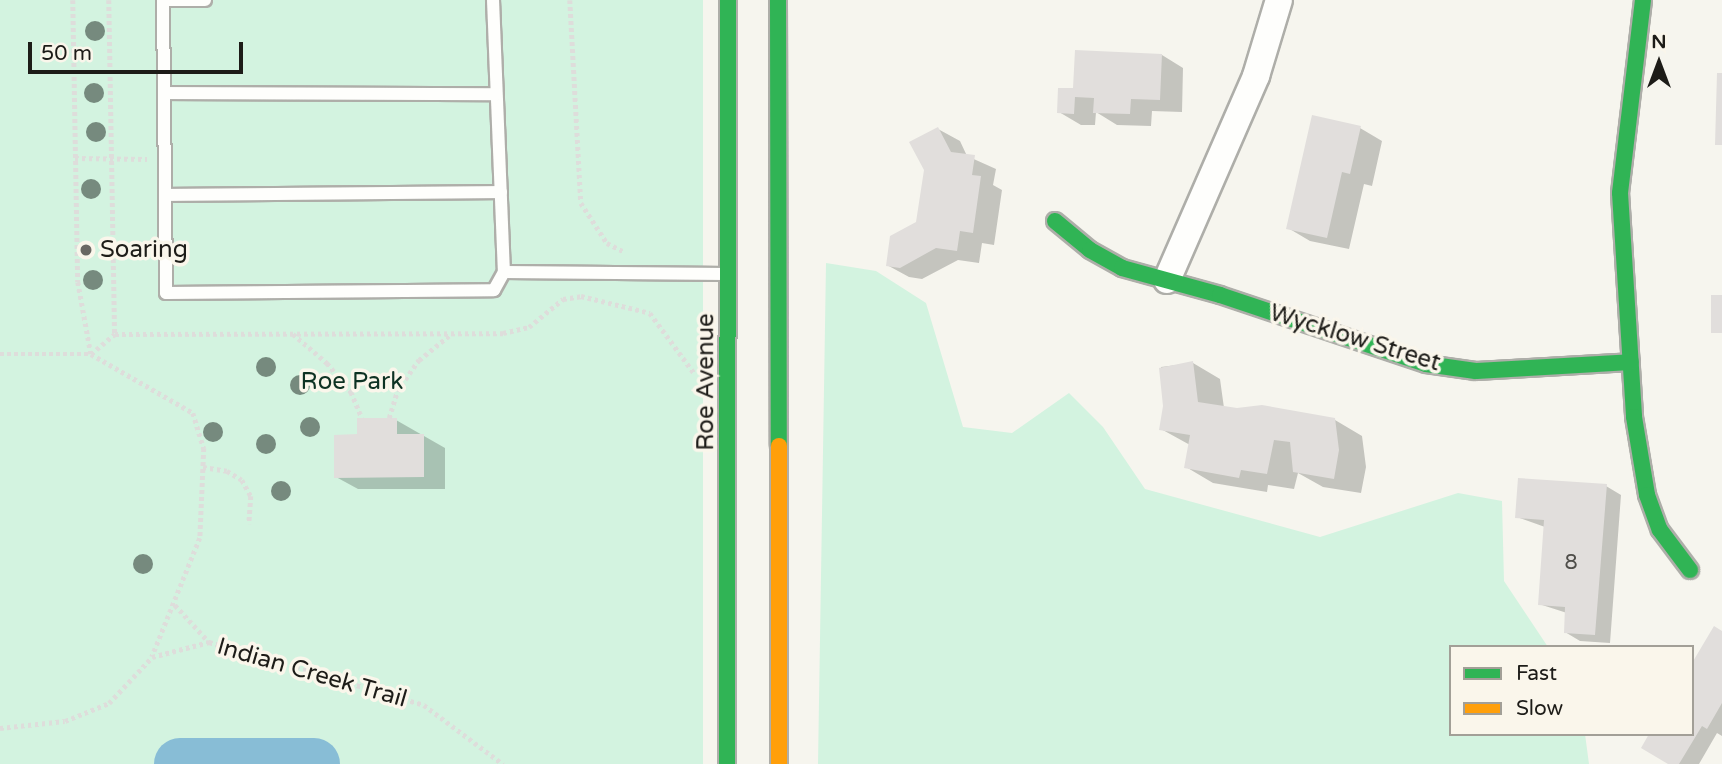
<!DOCTYPE html>
<style>
body{margin:0}
#map{position:relative;width:1722px;height:764px;overflow:hidden;background:#f6f5ee;font-family:"Varela Round",sans-serif}
div>[style]{position:absolute}
.green>*{inset:0;background:#d3f3e0;transform-origin:0 0}
.shadow>*{inset:0;background:#0003}
.river>*{height:52px;margin:-26px;padding:0 26px;transform-origin:26px;border-radius:26px;background:#88bdd6}
.building>*{inset:0;background:#e1dedc;transform-origin:0 0}
.path>*{height:4.5px;margin-top:-2.25px;transform-origin:0;background:repeating-linear-gradient(90deg,#dedddb 0 3.5px,transparent 0 7px)}
.roads{filter:drop-shadow(2px 0 #aeaea9) drop-shadow(-2px 0 #aeaea9) drop-shadow(0 2px #aeaea9) drop-shadow(0 -2px #aeaea9)}
.lane>*{height:12px;margin:-6px;padding:0 6px;transform-origin:6px;border-radius:6px;background:#fefefc}
.street>*{height:26px;margin:-13px;padding:0 13px;transform-origin:13px;border-radius:13px;background:#fefefc}
.fast>*{height:16px;margin:-8px;padding:0 8px;transform-origin:8px;border-radius:8px;background:#30b455}
.slow>*{height:16px;margin:-8px;padding:0 8px;transform-origin:8px;border-radius:8px;background:#ff9f0a}
.trees>*{width:20px;height:20px;margin:-10px;border-radius:50%;background:#768a7e}
.dots>*{width:19px;height:19px;translate:-50% -50%;box-sizing:border-box;border:4px solid #faf6eb;border-radius:50%}
span{translate:-50% -50%;white-space:nowrap;text-align:center;line-height:1.15;-webkit-text-stroke:7px #faf6eb;paint-order:stroke}
.number-label{font-size:21px;color:#4f4e4a}
.number-label span{-webkit-text-stroke-width:0}
.poi-label{font-size:24px;color:#1d1c18}
.left{translate:0 -50%;text-align:left}
.street-label{font-size:24px;color:#1d1c18}
.park-label{font-size:24px;color:#0d3223}
.legend{position:absolute;left:1449px;top:645px;width:245px;height:91px;box-sizing:border-box;background:#faf6eb;border:2px solid #a29f97;margin:0;padding:9px 12px;list-style:none;font-size:21px;color:#1d1c18}
.legend li{display:flex;align-items:center;gap:14px;height:35px}
.legend b{width:35px;border:2px solid #a29f97}
.north{position:absolute;left:1624px;top:28px;width:70px;height:70px;-webkit-text-stroke:5px #faf6eb;paint-order:stroke;rotate:0deg;font-size:19px;font-weight:700;line-height:28px;text-align:center;color:#1d1c18}
.north::after{content:'';display:block;margin:auto;width:24px;height:32px;background:#1d1c18;clip-path:polygon(50% 0,100% 100%,50% 72%,0 100%)}
.scale{position:absolute;left:28px;top:42px;width:215px;height:32px;box-sizing:border-box;border:4px solid #1d1c18;border-top:0;padding-left:9px;font-size:21px;line-height:24px;white-space:nowrap;color:#1d1c18;-webkit-text-stroke:5px #faf6eb;paint-order:stroke}
</style>
<div id="map">
<div class="green">
<i style="left:0;top:0;width:703px;height:764px"></i>
<i style="clip-path:polygon(826px 263px,876px 271px,926px 303px,963px 427px,1012px 433px,1069px 393px,1103px 427px,1145px 489px,1320px 537px,1458px 493px,1502px 501px,1504px 581px,1548px 647px,1451px 647px,1451px 734px,1585px 734px,1589px 764px,818px 764px)"></i>
</div>
<div class="shadow">
<i style="clip-path:polygon(1162px 55px,1183px 68px,1182px 112px,1152px 111px,1151px 126px,1117px 125px,1096px 112px,1095px 125px,1081px 125px,1059px 112px,1075px 90px)"></i>
<i style="clip-path:polygon(1360px 128px,1382px 141px,1372px 186px,1364px 184px,1349px 249px,1310px 241px,1288px 228px)"></i>
<i style="clip-path:polygon(938px 129px,960px 141px,967px 156px,996px 169px,993px 185px,1002px 190px,994px 245px,982px 243px,979px 263px,958px 260px,922px 279px,909px 277px,887px 265px,918px 223px)"></i>
<i style="clip-path:polygon(1193px 363px,1220px 379px,1224px 408px,1335px 420px,1362px 436px,1366px 467px,1361px 493px,1323px 487px,1298px 473px,1294px 489px,1268px 485px,1267px 492px,1213px 483px,1186px 467px,1190px 445px,1161px 429px,1165px 406px,1161px 367px)"></i>
<i style="clip-path:polygon(396px 420px,445px 448px,445px 489px,358px 489px,336px 477px,359px 436px)"></i>
<i style="clip-path:polygon(1606px 486px,1621px 495px,1610px 643px,1580px 641px,1565px 632px,1567px 613px,1539px 604px,1545px 527px,1517px 517px)"></i>
<i style="clip-path:polygon(1722px 633px,1722px 736px,1717px 733px,1699px 764px,1672px 764px,1692px 734px)"></i>
</div>
<div class="river">
<i style="left:180px;top:764px;width:134px"></i>
</div>
<div class="building">
<i style="clip-path:polygon(1075px 50px,1162px 54px,1160px 100px,1131px 99px,1130px 114px,1093px 113px,1094px 98px,1075px 97px,1074px 114px,1057px 113px,1058px 88px,1073px 88px)"></i>
<i style="clip-path:polygon(1717px 73px,1722px 73px,1722px 145px,1715px 145px)"></i>
<i style="clip-path:polygon(1312px 115px,1361px 126px,1350px 174px,1342px 172px,1327px 238px,1286px 229px)"></i>
<i style="clip-path:polygon(938px 127px,951px 152px,975px 155px,972px 175px,981px 176px,973px 233px,960px 231px,957px 251px,936px 248px,900px 268px,886px 266px,890px 236px,916px 222px,924px 170px,909px 142px)"></i>
<i style="left:1722px;top:295px;width:38px;height:11px;rotate:90deg"></i>
<i style="clip-path:polygon(1193px 361px,1198px 402px,1237px 408px,1262px 405px,1335px 418px,1339px 450px,1334px 479px,1293px 472px,1290px 442px,1274px 440px,1267px 474px,1241px 470px,1239px 478px,1184px 468px,1190px 435px,1159px 430px,1163px 406px,1159px 368px)"></i>
<i style="clip-path:polygon(357px 418px,397px 418px,397px 434px,424px 434px,424px 477px,334px 478px,334px 435px,357px 434px)"></i>
<i style="clip-path:polygon(1518px 478px,1607px 484px,1595px 635px,1564px 633px,1565px 607px,1538px 605px,1544px 520px,1515px 518px)"></i>
<i style="clip-path:polygon(1714px 626px,1722px 631px,1722px 703px,1707px 729px,1702px 726px,1679px 764px,1668px 764px,1641px 748px,1649px 734px,1692px 734px,1692px 663px)"></i>
</div>
<div class="path">
<i style="left:73px;top:0;width:282px;rotate:89deg"></i>
<i style="left:78px;top:282px;width:73px;rotate:79.8deg"></i>
<i style="left:91px;top:354px;width:118px;rotate:30deg"></i>
<i style="left:193px;top:413px;width:37px;rotate:73deg"></i>
<i style="left:204px;top:448px;width:90px;rotate:92.5deg"></i>
<i style="left:200px;top:538px;width:128px;rotate:112deg"></i>
<i style="left:109px;top:0;width:334px;rotate:89deg"></i>
<i style="left:570px;top:0;width:203px;rotate:86.9deg"></i>
<i style="left:581px;top:203px;width:48px;rotate:57deg"></i>
<i style="left:607px;top:243px;width:18px;rotate:27deg"></i>
<i style="left:75px;top:158px;width:72px;rotate:0.8deg"></i>
<i style="left:293px;top:334px;width:45px;rotate:40.5deg"></i>
<i style="left:327px;top:363px;width:38px;rotate:50deg"></i>
<i style="left:351px;top:392px;width:28px;rotate:67deg"></i>
<i style="left:0;top:354px;width:91px"></i>
<i style="left:91px;top:354px;width:31px;rotate:-40deg"></i>
<i style="left:115px;top:334px;width:388px;rotate:-0.1deg"></i>
<i style="left:503px;top:333px;width:27px;rotate:-13deg"></i>
<i style="left:529px;top:327px;width:44px;rotate:-39.5deg"></i>
<i style="left:563px;top:299px;width:18px;rotate:-9deg"></i>
<i style="left:581px;top:296px;width:71px;rotate:13.8deg"></i>
<i style="left:650px;top:313px;width:74px;rotate:53.7deg"></i>
<i style="left:389px;top:418px;width:28px;rotate:-73deg"></i>
<i style="left:397px;top:391px;width:38px;rotate:-55deg"></i>
<i style="left:419px;top:360px;width:41px;rotate:-39.1deg"></i>
<i style="left:203px;top:467px;width:24px;rotate:9deg"></i>
<i style="left:227px;top:471px;width:17px;rotate:31deg"></i>
<i style="left:242px;top:480px;width:18px;rotate:61deg"></i>
<i style="left:251px;top:496px;width:28px;rotate:94deg"></i>
<i style="left:175px;top:605px;width:50px;rotate:47.4deg"></i>
<i style="left:0;top:728px;width:65px;rotate:-6.1deg"></i>
<i style="left:65px;top:721px;width:48px;rotate:-22.2deg"></i>
<i style="left:109px;top:703px;width:63px;rotate:-46.9deg"></i>
<i style="left:152px;top:657px;width:59px;rotate:-14.7deg"></i>
<i style="left:209px;top:642px;width:224px;rotate:16.3deg"></i>
<i style="left:424px;top:705px;width:99px;rotate:36.8deg"></i>
</div>
<div class="roads">
<div class="lane">
<i style="left:205px;top:0;width:42px;rotate:180deg"></i>
<i style="left:163px;top:0;width:293px;rotate:89.4deg"></i>
<i style="left:166px;top:293px;width:328px;rotate:-0.5deg"></i>
<i style="left:494px;top:290px;width:21px;rotate:-61deg"></i>
<i style="left:504px;top:272px;width:222px;rotate:0.5deg"></i>
<i style="left:493px;top:0;width:272px;rotate:87.7deg"></i>
<i style="left:164px;top:93px;width:332px;rotate:0.2deg"></i>
<i style="left:166px;top:195px;width:335px;rotate:-0.5deg"></i>
</div>
<div class="street">
<i style="left:1167px;top:280px;width:223px;rotate:-66.4deg"></i>
<i style="left:1256px;top:76px;width:79px;rotate:-73.2deg"></i>
</div>
<div class="fast">
<i style="left:778px;top:0;width:446px;rotate:89.9deg"></i>
<i style="left:1643px;top:0;width:194px;rotate:96.8deg"></i>
<i style="left:1620px;top:193px;width:224px;rotate:86.4deg"></i>
<i style="left:1634px;top:417px;width:79px;rotate:80.5deg"></i>
<i style="left:1647px;top:495px;width:37px;rotate:70deg"></i>
<i style="left:1660px;top:530px;width:50px;rotate:53.1deg"></i>
<i style="left:1055px;top:221px;width:45px;rotate:39.6deg"></i>
<i style="left:1090px;top:250px;width:37px;rotate:29deg"></i>
<i style="left:1122px;top:268px;width:102px;rotate:15.4deg"></i>
<i style="left:1220px;top:295px;width:217px;rotate:18.5deg"></i>
<i style="left:1426px;top:364px;width:50px;rotate:8deg"></i>
<i style="left:1476px;top:371px;width:155px;rotate:-3.3deg"></i>
<i style="left:727px;top:764px;width:764px;rotate:-89.93deg"></i>
</div>
<div class="slow">
<i style="left:779px;top:446px;width:318px;rotate:90deg"></i>
</div>
</div>
<div class="trees">
<i style="left:95px;top:31px"></i>
<i style="left:94px;top:93px"></i>
<i style="left:96px;top:132px"></i>
<i style="left:91px;top:189px"></i>
<i style="left:93px;top:280px"></i>
<i style="left:266px;top:367px"></i>
<i style="left:300px;top:385px"></i>
<i style="left:310px;top:427px"></i>
<i style="left:213px;top:432px"></i>
<i style="left:266px;top:444px"></i>
<i style="left:281px;top:491px"></i>
<i style="left:143px;top:564px"></i>
</div>
<div class="dots">
<i style="left:86px;top:250px;background:#696863"></i>
</div>
<div class="number-label">
<span style="left:1571px;top:563px">8</span>
</div>
<div class="poi-label">
<span class="left" style="left:100px;top:250px">Soaring</span>
</div>
<div class="street-label">
<span style="left:1355px;top:338px;rotate:17deg">Wycklow Street</span>
<span style="left:706px;top:382px;rotate:-90deg">Roe Avenue</span>
<span style="left:312px;top:673px;rotate:16deg">Indian Creek Trail</span>
</div>
<div class="park-label">
<span style="left:352px;top:382px">Roe Park</span>
</div>
<ul class="legend">
<li><b style="height:9px;background:#30b455"></b>Fast</li>
<li><b style="height:9px;background:#ff9f0a"></b>Slow</li>
</ul>
<div class="north">N</div>
<div class="scale">50 m</div>
</div>
